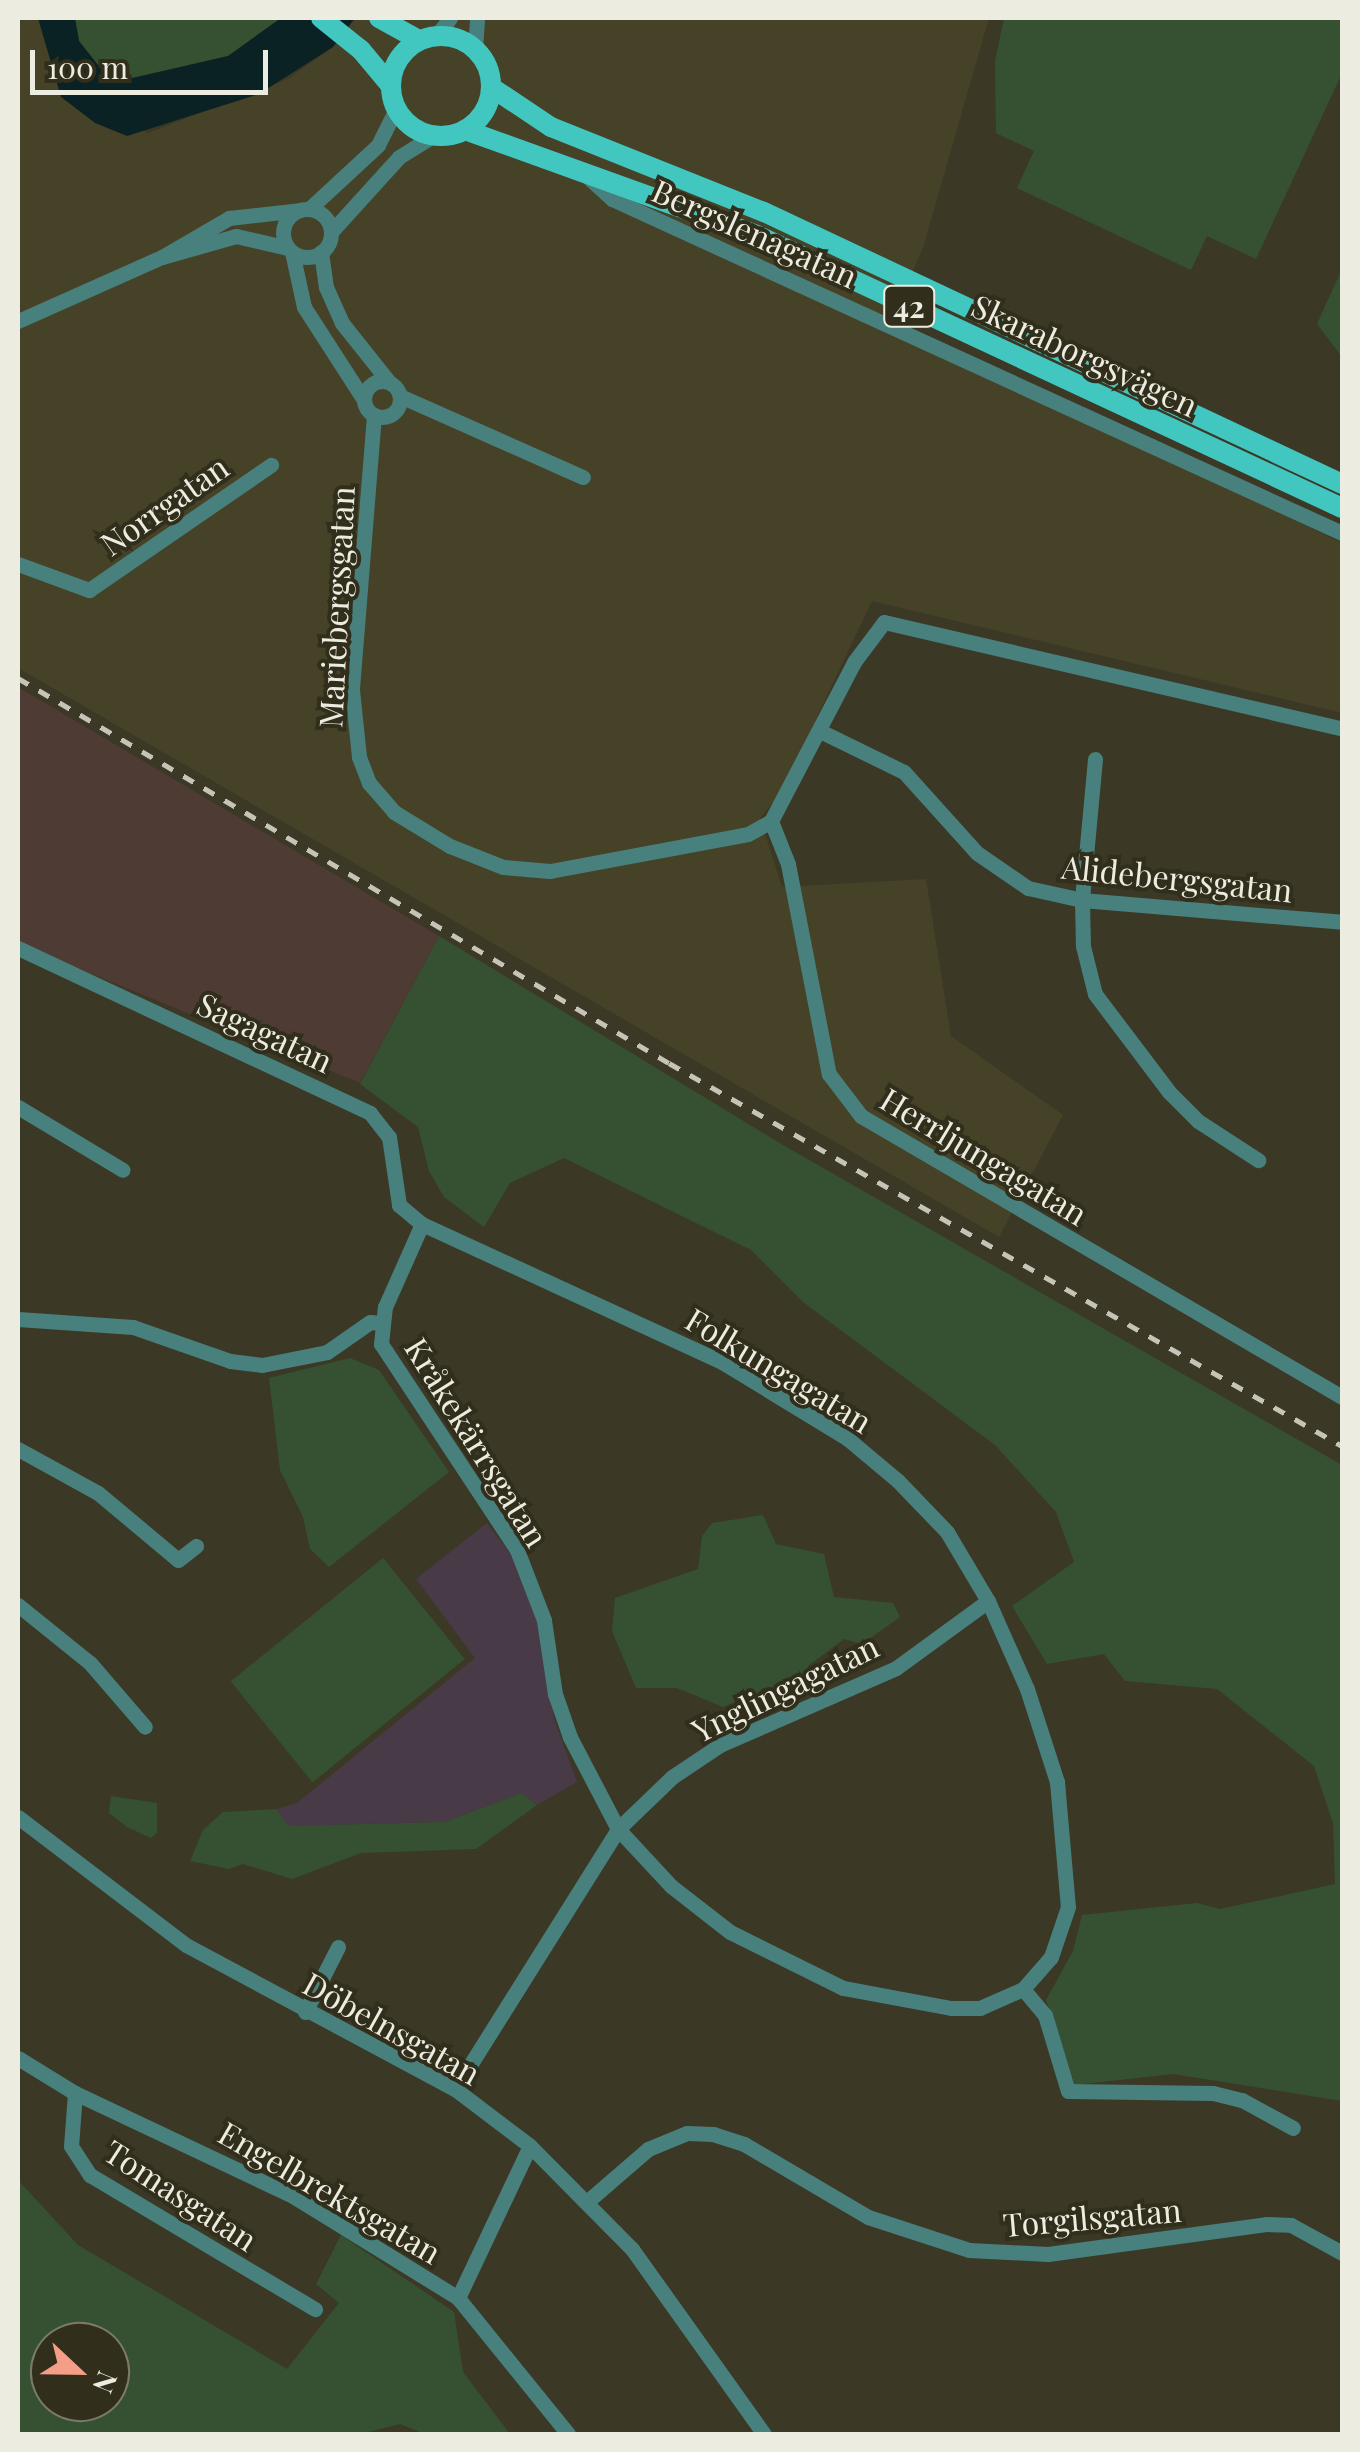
<!DOCTYPE html>
<meta charset="utf-8">
<style>
body{margin:0}
#map{position:relative;width:1360px;height:2452px;overflow:hidden;background:#3b3826;font-family:"Playfair Display",serif}
div>[style]{position:absolute}
.built>*{inset:0;background:#464228}
.industrial>*{inset:0;background:#4e3b33}
.education>*{inset:0;background:#493a48}
.green>*{inset:0;background:#365132;transform-origin:0 0}
.water>*{inset:0;background:#0b2225}
.minor>*{height:15px;margin:-7.5px;padding:0 7.5px;transform-origin:7.5px;border-radius:7.5px;background:#48807d}
.minor>.ring{margin:-7.5px;padding:0;box-sizing:content-box;background:none;border:15px solid #48807d;border-radius:50%}
.major>*{height:20px;margin:-10px;padding:0 10px;transform-origin:10px;border-radius:10px;background:#42c7c0}
.major>.ring{margin:-10px;padding:0;box-sizing:content-box;background:none;border:20px solid #42c7c0;border-radius:50%}
.rail>*{height:5px;margin-top:-2.5px;transform-origin:0;background:repeating-linear-gradient(90deg,#c6c4b7 0 12px,transparent 0 24px)}
span{translate:-50% -50%;white-space:nowrap;text-align:center;line-height:1.15;-webkit-text-stroke:8px #312e1c;paint-order:stroke}
.shield-label span{padding:2px 8px;background:#312e1c;border:2px solid;border-radius:8px;-webkit-text-stroke-width:0}
.shield-label{font-size:30px;color:#edece0;font-weight:700}
.street-label{font-size:32px;color:#edece0}
.frame{position:absolute;inset:0;border:20px solid #edece0;pointer-events:none}
.north{position:absolute;left:30px;top:2322px;width:100px;height:100px;box-sizing:border-box;background:#312e1c;border:2px solid #7c7a6a;border-radius:50%;rotate:112deg;font-size:28px;font-weight:700;line-height:40px;text-align:center;color:#edece0}
.north::after{content:'';display:block;margin:auto;width:35px;height:45px;background:#f49e87;clip-path:polygon(50% 0,100% 100%,50% 72%,0 100%)}
.scale{position:absolute;left:30px;top:50px;width:238px;height:45px;box-sizing:border-box;border:5px solid #edece0;border-top:0;padding-left:12px;font-size:30px;line-height:35px;white-space:nowrap;color:#edece0;-webkit-text-stroke:8px #312e1c;paint-order:stroke}
</style>
<div id="map">
<div class="built">
<i style="clip-path:polygon(18px 18px,38px 18px,61px 97px,148px 133px,288px 79px,333px 47px,355px 18px,989px 18px,923px 248px,889px 325px,1342px 543px,1342px 713px,872px 601px,781px 793px,760px 818px,782px 887px,926px 879px,951px 1036px,1063px 1115px,999px 1237px,18px 668px)"></i>
</div>
<div class="industrial">
<i style="clip-path:polygon(18px 687px,439px 936px,360px 1083px,18px 944px)"></i>
</div>
<div class="education">
<i style="clip-path:polygon(487px 1523px,514px 1559px,537px 1619px,554px 1719px,577px 1782px,537px 1805px,522px 1793px,444px 1822px,287px 1826px,276px 1809px,297px 1803px,475px 1658px,416px 1579px)"></i>
</div>
<div class="green">
<i style="clip-path:polygon(75px 18px,281px 18px,228px 56px,123px 80px,98px 65px,79px 41px)"></i>
<i style="clip-path:polygon(1004px 18px,1342px 18px,1342px 73px,1256px 259px,1207px 236px,1191px 270px,1017px 188px,1034px 151px,996px 133px,995px 61px)"></i>
<i style="clip-path:polygon(1342px 269px,1342px 357px,1317px 324px)"></i>
<i style="clip-path:polygon(439px 936px,783px 1145px,1342px 1465px,1342px 2101px,1173px 2074px,1075px 2085px,1046px 2000px,1073px 1951px,1082px 1915px,1197px 1903px,1220px 1909px,1335px 1884px,1333px 1823px,1314px 1766px,1217px 1689px,1125px 1681px,1104px 1654px,1047px 1664px,1012px 1606px,1074px 1562px,1056px 1512px,995px 1445px,803px 1302px,751px 1250px,564px 1158px,510px 1183px,484px 1227px,444px 1197px,429px 1171px,418px 1127px,360px 1084px)"></i>
<i style="clip-path:polygon(350px 1358px,379px 1370px,449px 1472px,329px 1567px,310px 1549px,303px 1517px,280px 1470px,269px 1378px)"></i>
<i style="clip-path:polygon(763px 1515px,776px 1544px,824px 1554px,834px 1597px,893px 1603px,900px 1617px,862px 1644px,844px 1639px,808px 1666px,808px 1682px,752px 1717px,740px 1700px,723px 1707px,677px 1688px,636px 1688px,612px 1631px,615px 1598px,698px 1569px,702px 1536px,712px 1523px)"></i>
<i style="left:383px;top:1558px;width:130px;height:196px;rotate:51deg"></i>
<i style="clip-path:polygon(522px 1793px,537px 1805px,476px 1849px,361px 1853px,292px 1879px,243px 1864px,229px 1869px,190px 1861px,203px 1830px,223px 1812px,276px 1809px,288px 1826px,444px 1822px)"></i>
<i style="clip-path:polygon(111px 1796px,157px 1803px,157px 1833px,151px 1838px,127px 1827px,109px 1813px)"></i>
<i style="clip-path:polygon(evenodd,18px 2180px,78px 2245px,287px 2369px,339px 2303px,316px 2284px,341px 2235px,454px 2312px,463px 2372px,510px 2434px,425px 2434px,400px 2424px,360px 2434px,18px 2434px,18px 2180px,50px 2342px,110px 2342px,110px 2402px,50px 2402px,50px 2342px)"></i>
</div>
<div class="water">
<i style="clip-path:polygon(38px 18px,75px 18px,79px 41px,98px 65px,124px 80px,228px 56px,281px 18px,355px 18px,333px 47px,259px 94px,127px 136px,95px 123px,61px 97px)"></i>
</div>
<div class="minor">
<i style="left:436px;top:36px;width:23px;rotate:-52deg"></i>
<i style="left:475px;top:49px;width:31px;rotate:-86deg"></i>
<i style="left:590px;top:179px;width:30px;rotate:42deg"></i>
<i style="left:612px;top:199px;width:803px;rotate:24.59deg"></i>
<i class="ring" style="left:283px;top:209px;width:33px;height:33px"></i>
<i style="left:309px;top:209px;width:94px;rotate:-42.8deg"></i>
<i style="left:378px;top:145px;width:40px;rotate:-63.4deg"></i>
<i style="left:331px;top:232px;width:101px;rotate:-47.8deg"></i>
<i style="left:399px;top:157px;width:40px;rotate:-32deg"></i>
<i style="left:292px;top:252px;width:56px;rotate:77.7deg"></i>
<i style="left:304px;top:307px;width:111px;rotate:57.2deg"></i>
<i style="left:321px;top:252px;width:35px;rotate:82deg"></i>
<i style="left:326px;top:287px;width:39px;rotate:66deg"></i>
<i style="left:342px;top:323px;width:75px;rotate:51.5deg"></i>
<i style="left:162px;top:257px;width:78px;rotate:-30.2deg"></i>
<i style="left:229px;top:218px;width:71px;rotate:-6.4deg"></i>
<i style="left:18px;top:321px;width:158px;rotate:-24deg"></i>
<i style="left:162px;top:257px;width:77px;rotate:-15.8deg"></i>
<i style="left:236px;top:236px;width:53px;rotate:13deg"></i>
<i class="ring" style="left:364px;top:381px;width:21px;height:21px"></i>
<i style="left:400px;top:396px;width:200px;rotate:23.9deg"></i>
<i style="left:374px;top:415px;width:276px;rotate:94.6deg"></i>
<i style="left:352px;top:690px;width:67px;rotate:84deg"></i>
<i style="left:359px;top:757px;width:28px;rotate:69deg"></i>
<i style="left:369px;top:783px;width:38px;rotate:49deg"></i>
<i style="left:394px;top:812px;width:66px;rotate:31.3deg"></i>
<i style="left:450px;top:846px;width:57px;rotate:21.6deg"></i>
<i style="left:503px;top:867px;width:47px;rotate:4.9deg"></i>
<i style="left:550px;top:871px;width:201px;rotate:-10.6deg"></i>
<i style="left:748px;top:834px;width:26px;rotate:-29deg"></i>
<i style="left:771px;top:821px;width:179px;rotate:-62.4deg"></i>
<i style="left:854px;top:662px;width:50px;rotate:-53.1deg"></i>
<i style="left:884px;top:622px;width:470px;rotate:13.1deg"></i>
<i style="left:18px;top:564px;width:76px;rotate:20.1deg"></i>
<i style="left:89px;top:590px;width:221px;rotate:-34.5deg"></i>
<i style="left:822px;top:732px;width:91px;rotate:26deg"></i>
<i style="left:904px;top:772px;width:109px;rotate:48deg"></i>
<i style="left:977px;top:853px;width:62px;rotate:34.5deg"></i>
<i style="left:1028px;top:888px;width:55px;rotate:12.5deg"></i>
<i style="left:1082px;top:900px;width:261px;rotate:4.8deg"></i>
<i style="left:1095px;top:759px;width:142px;rotate:95.3deg"></i>
<i style="left:1082px;top:900px;width:46px;rotate:88.8deg"></i>
<i style="left:1083px;top:946px;width:49px;rotate:76deg"></i>
<i style="left:1095px;top:994px;width:123px;rotate:52.9deg"></i>
<i style="left:1169px;top:1092px;width:41px;rotate:45deg"></i>
<i style="left:1198px;top:1121px;width:72px;rotate:33deg"></i>
<i style="left:771px;top:821px;width:46px;rotate:68.4deg"></i>
<i style="left:788px;top:864px;width:214px;rotate:79deg"></i>
<i style="left:829px;top:1074px;width:53px;rotate:52.7deg"></i>
<i style="left:861px;top:1116px;width:557px;rotate:30.29deg"></i>
<i style="left:18px;top:948px;width:389px;rotate:25.1deg"></i>
<i style="left:370px;top:1113px;width:31px;rotate:52deg"></i>
<i style="left:389px;top:1137px;width:69px;rotate:81.6deg"></i>
<i style="left:399px;top:1205px;width:30px;rotate:40deg"></i>
<i style="left:422px;top:1224px;width:330px;rotate:24.7deg"></i>
<i style="left:722px;top:1362px;width:148px;rotate:31.4deg"></i>
<i style="left:848px;top:1439px;width:65px;rotate:40deg"></i>
<i style="left:898px;top:1481px;width:71px;rotate:46.1deg"></i>
<i style="left:947px;top:1532px;width:80px;rotate:59.3deg"></i>
<i style="left:988px;top:1601px;width:96px;rotate:66.1deg"></i>
<i style="left:1027px;top:1689px;width:98px;rotate:72.1deg"></i>
<i style="left:1057px;top:1782px;width:125px;rotate:85deg"></i>
<i style="left:1068px;top:1907px;width:53px;rotate:108.8deg"></i>
<i style="left:1051px;top:1957px;width:43px;rotate:131.2deg"></i>
<i style="left:1023px;top:1989px;width:47px;rotate:156.2deg"></i>
<i style="left:980px;top:2008px;width:29px;rotate:180deg"></i>
<i style="left:951px;top:2008px;width:110px;rotate:-169.5deg"></i>
<i style="left:843px;top:1988px;width:126px;rotate:-153.6deg"></i>
<i style="left:730px;top:1932px;width:75px;rotate:-142.1deg"></i>
<i style="left:671px;top:1886px;width:78px;rotate:-132.9deg"></i>
<i style="left:618px;top:1829px;width:104px;rotate:-117.6deg"></i>
<i style="left:570px;top:1737px;width:46px;rotate:-109.2deg"></i>
<i style="left:555px;top:1694px;width:75px;rotate:-98.5deg"></i>
<i style="left:544px;top:1620px;width:75px;rotate:-111.1deg"></i>
<i style="left:517px;top:1550px;width:247px;rotate:-123.4deg"></i>
<i style="left:381px;top:1344px;width:37px;rotate:-84deg"></i>
<i style="left:385px;top:1307px;width:91px;rotate:-66deg"></i>
<i style="left:18px;top:1107px;width:122px;rotate:31deg"></i>
<i style="left:18px;top:1319px;width:115px;rotate:4deg"></i>
<i style="left:133px;top:1327px;width:103px;rotate:19.3deg"></i>
<i style="left:230px;top:1361px;width:32px;rotate:7deg"></i>
<i style="left:262px;top:1365px;width:66px;rotate:-11.3deg"></i>
<i style="left:327px;top:1352px;width:52px;rotate:-34.9deg"></i>
<i style="left:370px;top:1322px;width:12px;rotate:5deg"></i>
<i style="left:18px;top:1449px;width:91px;rotate:28.8deg"></i>
<i style="left:98px;top:1493px;width:104px;rotate:39.9deg"></i>
<i style="left:178px;top:1560px;width:23px;rotate:-38deg"></i>
<i style="left:18px;top:1605px;width:92px;rotate:38.9deg"></i>
<i style="left:90px;top:1663px;width:84px;rotate:49.3deg"></i>
<i style="left:18px;top:1817px;width:211px;rotate:37.3deg"></i>
<i style="left:186px;top:1945px;width:305px;rotate:28.2deg"></i>
<i style="left:455px;top:2089px;width:94px;rotate:37.2deg"></i>
<i style="left:530px;top:2146px;width:145px;rotate:45.3deg"></i>
<i style="left:632px;top:2249px;width:227px;rotate:54.5deg"></i>
<i style="left:1023px;top:1989px;width:34px;rotate:50deg"></i>
<i style="left:1045px;top:2015px;width:79px;rotate:73.2deg"></i>
<i style="left:1068px;top:2091px;width:145px;rotate:0.8deg"></i>
<i style="left:1213px;top:2093px;width:30px;rotate:14deg"></i>
<i style="left:1242px;top:2100px;width:58px;rotate:28.8deg"></i>
<i style="left:305px;top:2012px;width:73px;rotate:-63.1deg"></i>
<i style="left:18px;top:2058px;width:67px;rotate:31.6deg"></i>
<i style="left:75px;top:2093px;width:241px;rotate:25.3deg"></i>
<i style="left:293px;top:2196px;width:194px;rotate:31.7deg"></i>
<i style="left:458px;top:2298px;width:175px;rotate:51deg"></i>
<i style="left:455px;top:2089px;width:307px;rotate:-57.9deg"></i>
<i style="left:618px;top:1829px;width:75px;rotate:-43.9deg"></i>
<i style="left:672px;top:1777px;width:58px;rotate:-33.7deg"></i>
<i style="left:720px;top:1745px;width:192px;rotate:-23.6deg"></i>
<i style="left:896px;top:1668px;width:114px;rotate:-36.1deg"></i>
<i style="left:75px;top:2093px;width:53px;rotate:94.3deg"></i>
<i style="left:71px;top:2146px;width:35px;rotate:57deg"></i>
<i style="left:90px;top:2175px;width:262px;rotate:30.8deg"></i>
<i style="left:589px;top:2200px;width:78px;rotate:-40.8deg"></i>
<i style="left:648px;top:2149px;width:42px;rotate:-22.3deg"></i>
<i style="left:687px;top:2133px;width:26px;rotate:2deg"></i>
<i style="left:713px;top:2134px;width:33px;rotate:18deg"></i>
<i style="left:744px;top:2144px;width:144px;rotate:30.5deg"></i>
<i style="left:868px;top:2217px;width:106px;rotate:18.1deg"></i>
<i style="left:969px;top:2250px;width:79px;rotate:2.9deg"></i>
<i style="left:1048px;top:2254px;width:220px;rotate:-7.8deg"></i>
<i style="left:1266px;top:2224px;width:25px;rotate:2deg"></i>
<i style="left:1291px;top:2225px;width:58px;rotate:28.8deg"></i>
<i style="left:458px;top:2298px;width:168px;rotate:-64.7deg"></i>
</div>
<div class="major">
<i style="left:321px;top:18px;width:51px;rotate:38.7deg"></i>
<i style="left:361px;top:50px;width:47px;rotate:50.2deg"></i>
<i style="left:379px;top:18px;width:46px;rotate:28.8deg"></i>
<i class="ring" style="left:391px;top:36px;width:80px;height:80px"></i>
<i style="left:491px;top:87px;width:72px;rotate:33.7deg"></i>
<i style="left:551px;top:127px;width:229px;rotate:21.8deg"></i>
<i style="left:764px;top:212px;width:639px;rotate:25.2deg"></i>
<i style="left:465px;top:130px;width:313px;rotate:19.8deg"></i>
<i style="left:759px;top:236px;width:643px;rotate:25.01deg"></i>
</div>
<div class="rail">
<i style="left:18px;top:678px;width:756px;rotate:30.6deg"></i>
<i style="left:669px;top:1063px;width:774px;rotate:29.64deg"></i>
</div>
<div class="shield-label">
<span style="left:909px;top:306px">42</span>
</div>
<div class="street-label">
<span style="left:755px;top:233px;rotate:24deg">Bergslenagatan</span>
<span style="left:1085px;top:355px;rotate:25deg">Skaraborgsvägen</span>
<span style="left:164px;top:505px;rotate:-35deg">Norrgatan</span>
<span style="left:336px;top:607px;rotate:-87deg">Mariebergsgatan</span>
<span style="left:1177px;top:878px;rotate:6deg">Alidebergsgatan</span>
<span style="left:265px;top:1032px;rotate:25deg">Sagagatan</span>
<span style="left:984px;top:1156px;rotate:31deg">Herrljungagatan</span>
<span style="left:779px;top:1370px;rotate:31deg">Folkungagatan</span>
<span style="left:477px;top:1442px;rotate:58deg">Kråkekärrsgatan</span>
<span style="left:785px;top:1688px;rotate:-26deg">Ynglingagatan</span>
<span style="left:392px;top:2028px;rotate:29deg">Döbelnsgatan</span>
<span style="left:330px;top:2192px;rotate:30deg">Engelbrektsgatan</span>
<span style="left:181px;top:2195px;rotate:33deg">Tomasgatan</span>
<span style="left:1092px;top:2217px;rotate:-5deg">Torgilsgatan</span>
</div>
<div class="frame"></div>
<div class="north">N</div>
<div class="scale">100 m</div>
</div>
